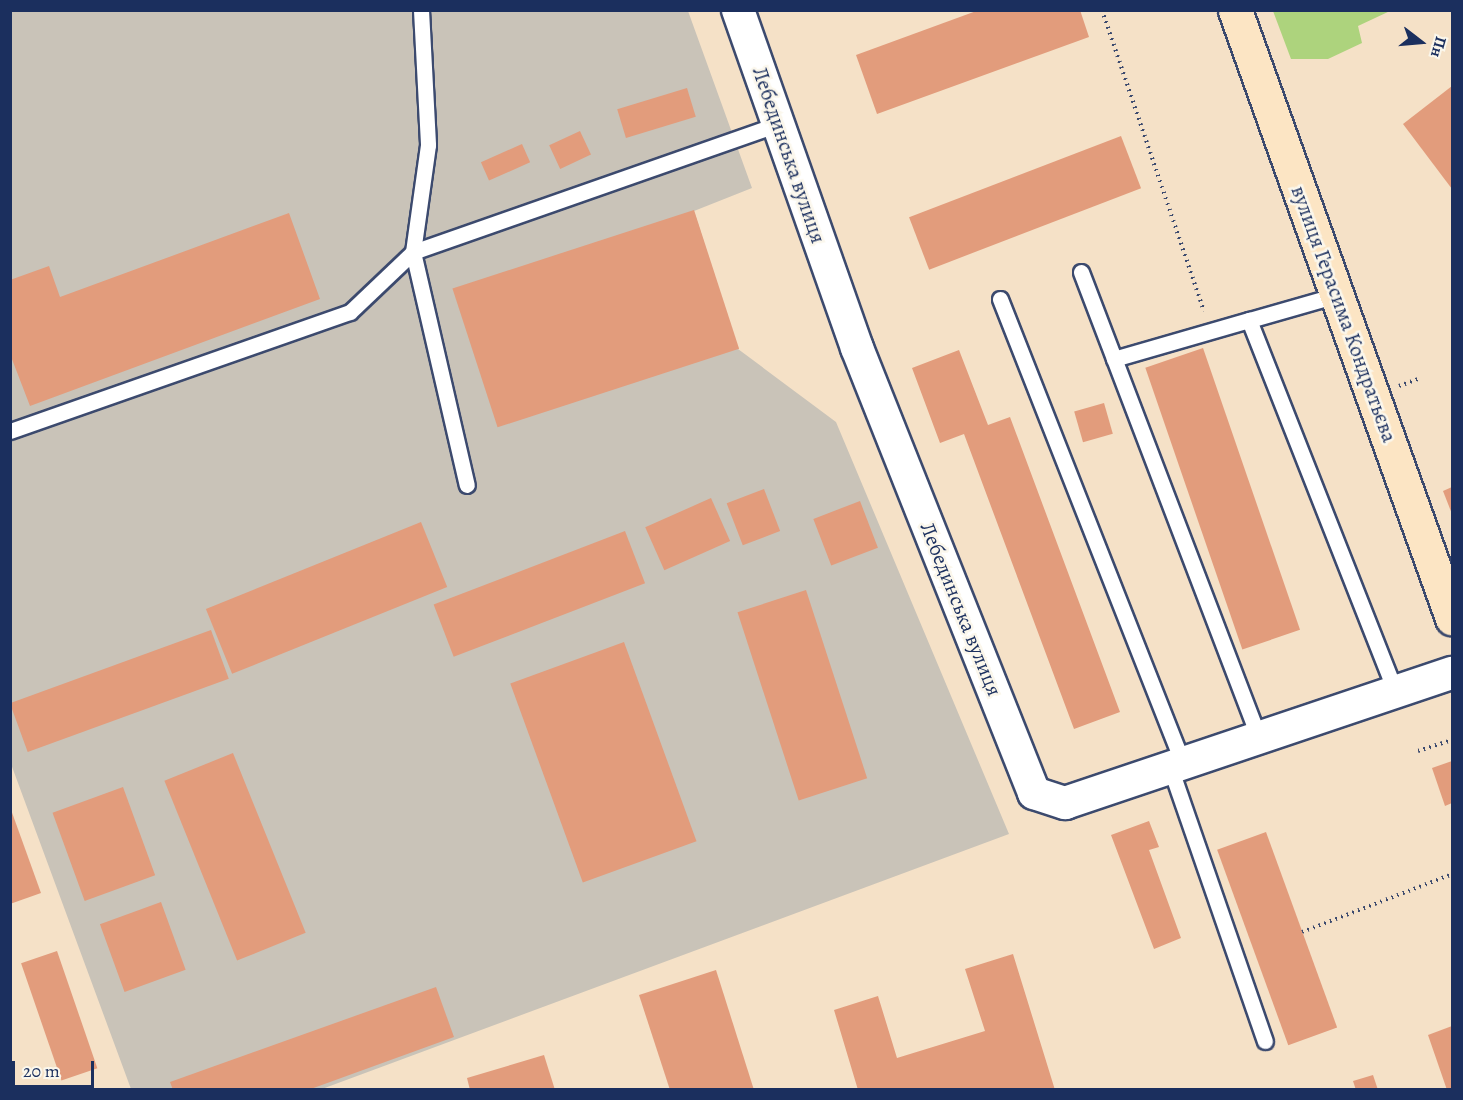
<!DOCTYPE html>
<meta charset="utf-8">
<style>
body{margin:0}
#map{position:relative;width:1463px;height:1100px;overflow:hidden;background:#f5e1c7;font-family:Alegreya,serif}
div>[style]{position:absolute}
.industrial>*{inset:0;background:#c9c3b8}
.green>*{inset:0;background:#add37d}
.building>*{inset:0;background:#e29c7c;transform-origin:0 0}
.path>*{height:4px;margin-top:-2px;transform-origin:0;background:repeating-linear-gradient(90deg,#3c4a6e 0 1.5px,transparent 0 6px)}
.roads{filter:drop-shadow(2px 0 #3c4a6e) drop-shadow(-2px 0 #3c4a6e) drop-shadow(0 2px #3c4a6e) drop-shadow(0 -2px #3c4a6e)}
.lane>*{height:15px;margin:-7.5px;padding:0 7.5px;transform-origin:7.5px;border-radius:7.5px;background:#fff}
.street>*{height:32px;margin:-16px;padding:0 16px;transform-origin:16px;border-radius:16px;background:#fff}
.secondary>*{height:33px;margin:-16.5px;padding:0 16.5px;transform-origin:16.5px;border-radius:16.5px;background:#fce5c4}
span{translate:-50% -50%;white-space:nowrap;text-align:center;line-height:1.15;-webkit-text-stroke:5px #fbf7ec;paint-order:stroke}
.street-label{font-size:21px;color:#1b2f5e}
.frame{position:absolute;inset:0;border:12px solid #1b2f5e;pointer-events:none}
.north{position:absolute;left:1391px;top:12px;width:60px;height:60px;-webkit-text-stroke:4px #fbf7ec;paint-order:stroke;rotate:106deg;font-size:16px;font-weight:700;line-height:24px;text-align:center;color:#1b2f5e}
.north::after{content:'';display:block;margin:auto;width:21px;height:27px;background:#1b2f5e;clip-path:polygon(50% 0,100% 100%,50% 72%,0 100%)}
.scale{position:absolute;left:12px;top:1061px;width:82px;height:27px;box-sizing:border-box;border:3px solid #1b2f5e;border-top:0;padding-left:8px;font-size:18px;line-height:21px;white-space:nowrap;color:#1b2f5e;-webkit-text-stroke:4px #fbf7ec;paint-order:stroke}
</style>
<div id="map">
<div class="industrial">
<i style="clip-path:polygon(11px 11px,688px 11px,752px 188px,694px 211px,738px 349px,836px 422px,1009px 834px,322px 1089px,131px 1089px,11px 764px)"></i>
</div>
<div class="green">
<i style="clip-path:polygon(1273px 11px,1273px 10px,1390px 11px,1358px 26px,1362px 43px,1328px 59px,1291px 59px)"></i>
</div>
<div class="building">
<i style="clip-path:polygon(979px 10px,1080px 10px,1089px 37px,877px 114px,856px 55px)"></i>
<i style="clip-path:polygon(1452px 86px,1452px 189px,1403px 124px)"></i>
<i style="left:687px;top:88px;width:30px;height:73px;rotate:73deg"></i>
<i style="left:580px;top:131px;width:26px;height:34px;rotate:65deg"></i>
<i style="left:1121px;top:136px;width:56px;height:227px;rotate:69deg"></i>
<i style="left:522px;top:144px;width:20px;height:45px;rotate:66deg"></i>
<i style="left:694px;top:210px;width:146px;height:254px;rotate:72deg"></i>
<i style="clip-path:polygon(289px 213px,320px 299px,30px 406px,10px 354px,10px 280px,49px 266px,60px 297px)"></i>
<i style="left:1203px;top:348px;width:298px;height:61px;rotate:71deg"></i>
<i style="clip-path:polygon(959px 350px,988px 425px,1010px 417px,1120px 712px,1074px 729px,964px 434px,940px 443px,912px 368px)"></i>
<i style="left:1104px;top:403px;width:32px;height:31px;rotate:74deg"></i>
<i style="clip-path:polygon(1452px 487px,1452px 514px,1443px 491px)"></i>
<i style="left:764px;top:489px;width:45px;height:40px;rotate:69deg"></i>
<i style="left:711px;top:498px;width:47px;height:72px;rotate:66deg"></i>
<i style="left:860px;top:501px;width:50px;height:50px;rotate:69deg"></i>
<i style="left:421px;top:522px;width:70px;height:232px;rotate:68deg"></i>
<i style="left:625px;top:531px;width:56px;height:205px;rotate:69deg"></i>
<i style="left:806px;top:590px;width:198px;height:72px;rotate:72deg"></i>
<i style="left:211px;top:630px;width:52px;height:214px;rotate:70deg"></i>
<i style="left:624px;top:642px;width:212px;height:121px;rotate:70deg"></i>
<i style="left:233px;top:753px;width:194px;height:74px;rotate:68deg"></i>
<i style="clip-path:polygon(1452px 761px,1452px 803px,1445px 806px,1432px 768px)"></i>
<i style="left:123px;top:787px;width:94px;height:75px;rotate:70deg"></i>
<i style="clip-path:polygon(10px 807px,41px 893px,10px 904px)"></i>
<i style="clip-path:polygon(1149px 821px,1159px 847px,1149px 850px,1181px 938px,1154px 949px,1111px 835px)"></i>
<i style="left:1266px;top:832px;width:208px;height:52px;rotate:70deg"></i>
<i style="left:161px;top:902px;width:72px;height:65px;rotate:70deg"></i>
<i style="left:57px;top:951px;width:124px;height:38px;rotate:71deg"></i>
<i style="clip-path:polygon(1013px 954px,1055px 1090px,858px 1090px,834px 1010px,878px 996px,897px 1058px,985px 1031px,965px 969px)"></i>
<i style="clip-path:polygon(716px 970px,754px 1090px,670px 1090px,639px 995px)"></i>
<i style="clip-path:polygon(436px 987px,454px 1037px,308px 1090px,173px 1090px,170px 1082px)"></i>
<i style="clip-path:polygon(1452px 1026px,1452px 1090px,1447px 1090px,1428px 1035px)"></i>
<i style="clip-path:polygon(544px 1055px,555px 1090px,470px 1090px,467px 1078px)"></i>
<i style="clip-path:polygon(1373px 1075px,1378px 1090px,1356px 1090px,1353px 1081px)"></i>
</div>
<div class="path">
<i style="left:1102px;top:10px;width:318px;rotate:71.3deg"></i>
<i style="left:1399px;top:386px;width:20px;rotate:-20deg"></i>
<i style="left:1418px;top:751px;width:36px;rotate:-18deg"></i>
<i style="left:1302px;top:932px;width:161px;rotate:-21.1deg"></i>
</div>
<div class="roads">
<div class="lane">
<i style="left:421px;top:10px;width:135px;rotate:87deg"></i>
<i style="left:428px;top:145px;width:108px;rotate:98deg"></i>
<i style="left:413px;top:252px;width:239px;rotate:77deg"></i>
<i style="left:1081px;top:272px;width:497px;rotate:69.1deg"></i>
<i style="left:1337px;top:295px;width:91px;rotate:164.1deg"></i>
<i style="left:1249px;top:320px;width:398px;rotate:68.5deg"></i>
<i style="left:1000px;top:299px;width:499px;rotate:68.5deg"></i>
<i style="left:1114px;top:359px;width:141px;rotate:-16.1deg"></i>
<i style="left:10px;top:431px;width:360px;rotate:-19.3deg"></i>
<i style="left:350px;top:312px;width:87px;rotate:-43.6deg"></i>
<i style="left:413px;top:252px;width:388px;rotate:-19.3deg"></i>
<i style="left:1170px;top:767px;width:290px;rotate:70.9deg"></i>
</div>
<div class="street">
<i style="left:738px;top:10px;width:358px;rotate:70.6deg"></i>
<i style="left:857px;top:348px;width:479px;rotate:68.3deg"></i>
<i style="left:1034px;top:793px;width:33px;rotate:18deg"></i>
<i style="left:1065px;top:803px;width:408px;rotate:-18.6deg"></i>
</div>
<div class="secondary">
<i style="left:1235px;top:10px;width:646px;rotate:70.36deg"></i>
</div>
</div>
<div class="street-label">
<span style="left:789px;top:155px;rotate:71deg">Лебединська вулиця</span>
<span style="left:1344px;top:314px;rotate:70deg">вулиця Герасима Кондратьєва</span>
<span style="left:961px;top:609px;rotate:68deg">Лебединська вулиця</span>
</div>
<div class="frame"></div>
<div class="north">Пн</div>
<div class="scale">20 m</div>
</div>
